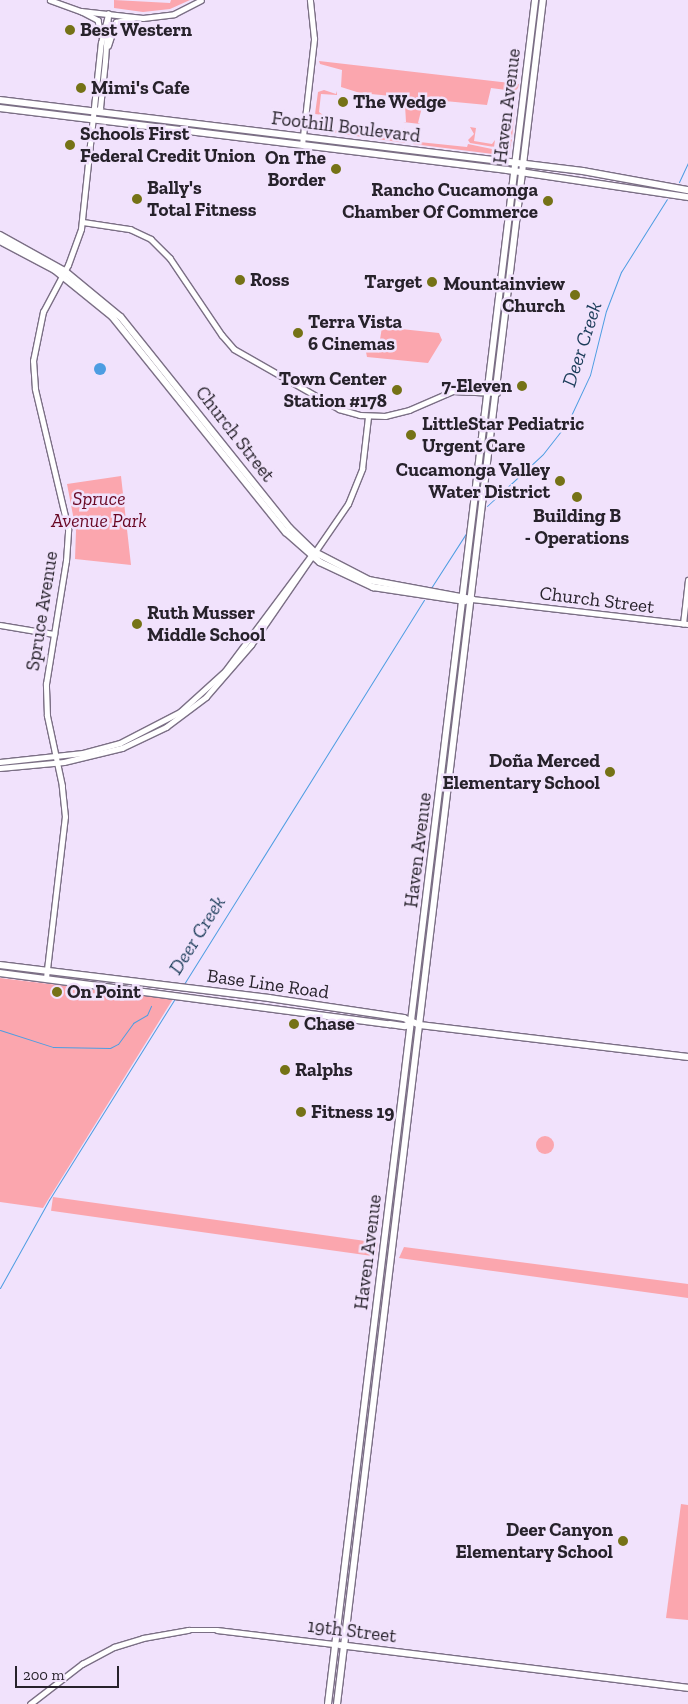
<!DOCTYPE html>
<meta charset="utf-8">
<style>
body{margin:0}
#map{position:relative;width:688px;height:1704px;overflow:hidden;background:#f1e2fc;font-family:"Zilla Slab",serif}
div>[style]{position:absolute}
.green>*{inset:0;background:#fba6ae;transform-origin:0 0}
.round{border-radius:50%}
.water>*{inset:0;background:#4d9de2}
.stream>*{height:1px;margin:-0.5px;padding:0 0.5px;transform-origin:0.5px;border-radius:0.5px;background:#4d9de2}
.roads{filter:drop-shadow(1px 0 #7b6f85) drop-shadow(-1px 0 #7b6f85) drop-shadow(0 1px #7b6f85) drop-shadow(0 -1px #7b6f85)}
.minor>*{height:4.5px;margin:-2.25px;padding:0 2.25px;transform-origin:2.25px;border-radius:2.25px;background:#fff}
.major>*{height:5.5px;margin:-2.75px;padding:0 2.75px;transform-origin:2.75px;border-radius:2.75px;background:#fff}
.dots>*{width:14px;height:14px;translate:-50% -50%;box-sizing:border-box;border:2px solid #f1e2fc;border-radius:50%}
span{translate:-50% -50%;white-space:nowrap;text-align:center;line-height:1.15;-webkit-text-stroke:5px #f1e2fc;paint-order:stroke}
.poi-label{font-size:19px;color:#27222b;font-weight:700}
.left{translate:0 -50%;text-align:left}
.right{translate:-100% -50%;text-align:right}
.street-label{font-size:19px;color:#27222b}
.park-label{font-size:19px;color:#680622;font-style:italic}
.water-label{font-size:20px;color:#1b3c59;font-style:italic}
.scale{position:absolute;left:15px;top:1666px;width:104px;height:22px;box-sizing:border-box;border:2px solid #27222b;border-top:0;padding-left:6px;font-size:15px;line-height:18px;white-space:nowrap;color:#27222b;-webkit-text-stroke:4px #f1e2fc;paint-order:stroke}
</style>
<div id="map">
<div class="green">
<i style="clip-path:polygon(114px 0,170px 3px,171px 0,190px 0,170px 9px,143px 12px,114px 8px)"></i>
<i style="clip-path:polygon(319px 61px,519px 84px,518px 88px,515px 91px,491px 88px,487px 105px,360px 93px,341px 87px,342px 70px,320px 64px)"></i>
<i style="clip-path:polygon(324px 90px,336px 94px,337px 91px,337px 95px,321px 94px,319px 112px,323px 115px,315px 114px,318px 92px)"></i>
<i style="clip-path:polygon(516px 96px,512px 138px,511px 137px,512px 97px)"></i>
<i style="clip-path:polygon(405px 105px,409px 106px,409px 109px,422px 107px,418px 123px,420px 124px,403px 122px,406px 122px)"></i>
<i style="clip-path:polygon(312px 116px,323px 130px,352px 131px,352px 134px,400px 139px,404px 137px,404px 127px,405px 143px,314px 130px,311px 126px)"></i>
<i style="clip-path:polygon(470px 127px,476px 128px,474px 141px,492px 144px,495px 140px,494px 147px,470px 143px,468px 140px,474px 134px)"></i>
<i style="clip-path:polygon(418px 129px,416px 138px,419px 142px,467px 147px,468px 144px,492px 149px,493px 154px,413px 144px)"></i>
<i style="clip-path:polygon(512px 139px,509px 154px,495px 154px,495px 151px)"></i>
<i style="clip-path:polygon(382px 327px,439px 333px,442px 340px,428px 363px,367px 357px,366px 352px,378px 352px)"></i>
<i style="clip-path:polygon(121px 476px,131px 565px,75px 559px,76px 531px,67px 484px)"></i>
<i style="clip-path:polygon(0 978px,173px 999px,43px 1208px,0 1202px)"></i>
<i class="round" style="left:536px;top:1136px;width:18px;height:18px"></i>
<i style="left:53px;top:1197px;width:328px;height:14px;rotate:8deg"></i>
<i style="clip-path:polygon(404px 1247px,688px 1284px,688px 1298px,399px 1258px)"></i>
<i style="clip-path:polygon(681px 1504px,688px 1505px,688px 1620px,666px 1618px)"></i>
</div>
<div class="water">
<i class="round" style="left:94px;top:363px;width:12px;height:12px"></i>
</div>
<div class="stream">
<i style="left:679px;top:182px;width:21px;rotate:-65deg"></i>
<i style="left:487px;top:506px;width:76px;rotate:-42.9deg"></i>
<i style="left:543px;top:454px;width:41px;rotate:-52deg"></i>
<i style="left:568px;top:422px;width:52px;rotate:-64.9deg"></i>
<i style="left:590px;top:375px;width:66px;rotate:-76deg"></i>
<i style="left:606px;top:311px;width:42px;rotate:-69deg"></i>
<i style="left:621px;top:272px;width:86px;rotate:-57.8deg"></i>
<i style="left:431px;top:588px;width:67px;rotate:-57.3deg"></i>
<i style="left:184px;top:984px;width:453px;rotate:-58deg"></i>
<i style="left:0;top:1030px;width:56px;rotate:17.8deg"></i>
<i style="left:53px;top:1047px;width:57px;rotate:1deg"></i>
<i style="left:110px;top:1048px;width:9px;rotate:-27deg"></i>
<i style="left:118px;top:1044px;width:26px;rotate:-54deg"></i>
<i style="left:133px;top:1023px;width:16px;rotate:-30deg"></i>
<i style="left:147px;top:1015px;width:10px;rotate:-66deg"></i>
<i style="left:0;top:1288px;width:101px;rotate:-60.9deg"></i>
<i style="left:49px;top:1200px;width:238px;rotate:-58deg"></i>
</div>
<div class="roads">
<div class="minor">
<i style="left:50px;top:0;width:33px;rotate:20deg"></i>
<i style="left:81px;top:11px;width:62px;rotate:6.4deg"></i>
<i style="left:143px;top:18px;width:31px;rotate:-7deg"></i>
<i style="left:174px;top:14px;width:30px;rotate:-27deg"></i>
<i style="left:81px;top:11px;width:19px;rotate:28deg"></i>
<i style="left:98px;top:20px;width:15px;rotate:79deg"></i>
<i style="left:108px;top:46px;width:25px;rotate:-72deg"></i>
<i style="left:116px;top:22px;width:18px;rotate:-13deg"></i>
<i style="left:96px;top:111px;width:5px;rotate:-37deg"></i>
<i style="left:100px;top:108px;width:47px;rotate:-83.9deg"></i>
<i style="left:105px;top:61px;width:47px;rotate:-86.3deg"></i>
<i style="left:302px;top:145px;width:107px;rotate:-83.5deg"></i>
<i style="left:314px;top:39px;width:39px;rotate:-96deg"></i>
<i style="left:83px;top:222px;width:48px;rotate:8.5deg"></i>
<i style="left:130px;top:229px;width:23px;rotate:25deg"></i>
<i style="left:151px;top:239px;width:27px;rotate:45deg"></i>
<i style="left:170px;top:258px;width:93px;rotate:56deg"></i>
<i style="left:222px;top:335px;width:18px;rotate:49deg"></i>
<i style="left:234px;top:349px;width:121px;rotate:29.7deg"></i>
<i style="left:339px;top:409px;width:22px;rotate:16deg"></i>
<i style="left:360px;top:415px;width:25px;rotate:2deg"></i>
<i style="left:385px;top:416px;width:25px;rotate:-14deg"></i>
<i style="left:409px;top:410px;width:48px;rotate:-23.4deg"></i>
<i style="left:453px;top:391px;width:44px;rotate:2.6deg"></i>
<i style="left:472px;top:599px;width:217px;rotate:6.6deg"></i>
<i style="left:683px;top:624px;width:44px;rotate:-83.5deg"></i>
<i style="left:0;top:625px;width:55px;rotate:9.5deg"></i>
<i style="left:0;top:762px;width:83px;rotate:-6.2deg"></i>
<i style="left:83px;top:753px;width:38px;rotate:-15deg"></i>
<i style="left:120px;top:743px;width:68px;rotate:-27.3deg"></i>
<i style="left:180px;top:712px;width:61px;rotate:-42.3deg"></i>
<i style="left:225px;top:671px;width:147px;rotate:-53.3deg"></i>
<i style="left:0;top:768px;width:64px;rotate:-5.4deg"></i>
<i style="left:64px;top:762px;width:60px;rotate:-13.6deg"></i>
<i style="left:122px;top:748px;width:49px;rotate:-25.5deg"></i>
<i style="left:166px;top:727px;width:50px;rotate:-36.9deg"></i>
<i style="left:206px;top:697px;width:69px;rotate:-49.1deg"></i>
<i style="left:251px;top:645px;width:171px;rotate:-55.5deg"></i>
<i style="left:348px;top:504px;width:38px;rotate:-68deg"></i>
<i style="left:362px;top:469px;width:52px;rotate:-83.4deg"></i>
<i style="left:46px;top:978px;width:162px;rotate:-83.3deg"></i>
<i style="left:65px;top:817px;width:31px;rotate:-96deg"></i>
<i style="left:62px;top:786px;width:72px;rotate:-102.1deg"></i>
<i style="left:47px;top:716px;width:32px;rotate:-92deg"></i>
<i style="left:46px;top:684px;width:125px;rotate:-80.8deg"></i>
<i style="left:66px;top:561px;width:32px;rotate:-86deg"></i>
<i style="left:68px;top:529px;width:144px;rotate:-103.3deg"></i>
<i style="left:35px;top:389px;width:28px;rotate:-94deg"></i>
<i style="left:33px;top:361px;width:50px;rotate:-78.5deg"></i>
<i style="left:43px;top:312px;width:53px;rotate:-62deg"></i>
<i style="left:68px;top:265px;width:38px;rotate:-70deg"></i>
<i style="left:81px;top:229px;width:187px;rotate:-83.9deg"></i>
<i style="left:101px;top:43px;width:30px;rotate:-76deg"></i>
<i style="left:30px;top:1704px;width:66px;rotate:-37.6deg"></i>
<i style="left:82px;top:1664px;width:36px;rotate:-28deg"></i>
<i style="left:114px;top:1647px;width:30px;rotate:-17deg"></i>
<i style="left:143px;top:1638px;width:46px;rotate:-10.1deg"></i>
<i style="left:188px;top:1630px;width:29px"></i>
<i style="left:217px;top:1630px;width:119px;rotate:6.8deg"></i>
</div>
<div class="major">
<i style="left:0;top:100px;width:587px;rotate:6.94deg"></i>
<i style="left:583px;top:171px;width:107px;rotate:10.3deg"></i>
<i style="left:0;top:108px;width:511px;rotate:6.97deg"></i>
<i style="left:507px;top:170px;width:183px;rotate:8.5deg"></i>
<i style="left:0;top:235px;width:74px;rotate:29deg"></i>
<i style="left:65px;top:271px;width:72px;rotate:39.4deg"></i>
<i style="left:121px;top:317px;width:270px;rotate:51.3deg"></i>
<i style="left:290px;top:528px;width:35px;rotate:44deg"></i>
<i style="left:315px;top:552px;width:61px;rotate:27.4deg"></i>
<i style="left:369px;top:580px;width:105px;rotate:10.5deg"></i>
<i style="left:0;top:241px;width:62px;rotate:27.8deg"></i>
<i style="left:55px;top:270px;width:75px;rotate:39deg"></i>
<i style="left:113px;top:317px;width:276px;rotate:51.2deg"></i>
<i style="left:286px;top:532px;width:45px;rotate:41.4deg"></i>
<i style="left:320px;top:562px;width:59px;rotate:25.3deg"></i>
<i style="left:373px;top:587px;width:93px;rotate:8.7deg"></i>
<i style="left:0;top:965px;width:271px;rotate:7deg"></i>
<i style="left:269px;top:998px;width:136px;rotate:8.4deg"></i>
<i style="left:404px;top:1018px;width:17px;rotate:24deg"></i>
<i style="left:420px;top:1025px;width:270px;rotate:6.8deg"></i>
<i style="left:0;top:973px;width:393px;rotate:7.5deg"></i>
<i style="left:390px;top:1024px;width:15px;rotate:8deg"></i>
<i style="left:405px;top:1026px;width:7px;rotate:-27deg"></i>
<i style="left:340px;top:1645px;width:351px;rotate:7deg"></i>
<i style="left:328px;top:1704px;width:1717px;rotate:-83.07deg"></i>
<i style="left:337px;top:1704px;width:1716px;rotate:-83.11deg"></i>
</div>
</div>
<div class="dots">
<i style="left:70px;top:30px;background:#757216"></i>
<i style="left:81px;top:88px;background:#757216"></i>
<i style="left:343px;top:102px;background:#757216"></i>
<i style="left:70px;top:145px;background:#757216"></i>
<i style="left:336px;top:169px;background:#757216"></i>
<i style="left:137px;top:199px;background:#757216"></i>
<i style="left:548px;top:201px;background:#757216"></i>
<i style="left:240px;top:280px;background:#757216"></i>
<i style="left:432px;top:282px;background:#757216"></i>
<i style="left:575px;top:295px;background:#757216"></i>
<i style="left:298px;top:333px;background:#757216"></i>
<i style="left:522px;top:386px;background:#757216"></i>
<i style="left:397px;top:390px;background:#757216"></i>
<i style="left:411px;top:435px;background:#757216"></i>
<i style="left:560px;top:481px;background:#757216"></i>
<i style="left:577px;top:497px;background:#757216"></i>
<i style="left:137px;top:624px;background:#757216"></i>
<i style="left:610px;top:772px;background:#757216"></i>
<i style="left:57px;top:992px;background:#757216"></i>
<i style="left:294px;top:1024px;background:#757216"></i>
<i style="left:285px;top:1070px;background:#757216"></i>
<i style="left:301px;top:1112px;background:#757216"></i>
<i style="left:623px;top:1541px;background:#757216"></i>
</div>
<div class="poi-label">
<span class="left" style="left:80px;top:30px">Best Western</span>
<span class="left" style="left:91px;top:88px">Mimi's Cafe</span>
<span class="left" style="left:353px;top:102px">The Wedge</span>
<span class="left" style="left:80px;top:145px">Schools First<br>Federal Credit Union</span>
<span class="right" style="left:326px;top:169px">On The<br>Border</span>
<span class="left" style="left:147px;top:199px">Bally's<br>Total Fitness</span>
<span class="right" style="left:538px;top:201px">Rancho Cucamonga<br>Chamber Of Commerce</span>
<span class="left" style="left:250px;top:280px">Ross</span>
<span class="right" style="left:422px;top:282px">Target</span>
<span class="right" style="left:565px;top:295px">Mountainview<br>Church</span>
<span class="left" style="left:308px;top:333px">Terra Vista<br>6 Cinemas</span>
<span class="right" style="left:387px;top:390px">Town Center<br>Station #178</span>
<span class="right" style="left:512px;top:386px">7-Eleven</span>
<span class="left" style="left:422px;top:435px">LittleStar Pediatric<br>Urgent Care</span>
<span class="right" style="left:550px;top:481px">Cucamonga Valley<br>Water District</span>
<span style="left:577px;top:527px">Building B<br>- Operations</span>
<span class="left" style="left:147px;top:624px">Ruth Musser<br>Middle School</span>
<span class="right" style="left:600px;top:772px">Doña Merced<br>Elementary School</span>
<span class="left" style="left:67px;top:992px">On Point</span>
<span class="left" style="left:304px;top:1024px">Chase</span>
<span class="left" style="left:295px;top:1070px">Ralphs</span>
<span class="left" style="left:311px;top:1112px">Fitness 19</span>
<span class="right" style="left:613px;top:1541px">Deer Canyon<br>Elementary School</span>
</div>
<div class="street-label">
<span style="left:507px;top:106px;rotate:-83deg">Haven Avenue</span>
<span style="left:346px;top:127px;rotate:7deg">Foothill Boulevard</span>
<span style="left:235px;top:434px;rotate:52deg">Church Street</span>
<span style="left:597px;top:600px;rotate:7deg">Church Street</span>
<span style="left:42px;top:611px;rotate:-81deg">Spruce Avenue</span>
<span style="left:418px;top:850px;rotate:-83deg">Haven Avenue</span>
<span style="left:268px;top:984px;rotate:8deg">Base Line Road</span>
<span style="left:368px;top:1252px;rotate:-83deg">Haven Avenue</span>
<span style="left:352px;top:1631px;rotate:7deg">19th Street</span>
</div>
<div class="park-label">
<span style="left:99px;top:510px">Spruce<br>Avenue Park</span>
</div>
<div class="water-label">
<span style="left:582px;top:344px;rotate:-72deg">Deer Creek</span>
<span style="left:197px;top:935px;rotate:-58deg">Deer Creek</span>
</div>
<div class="scale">200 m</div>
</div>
